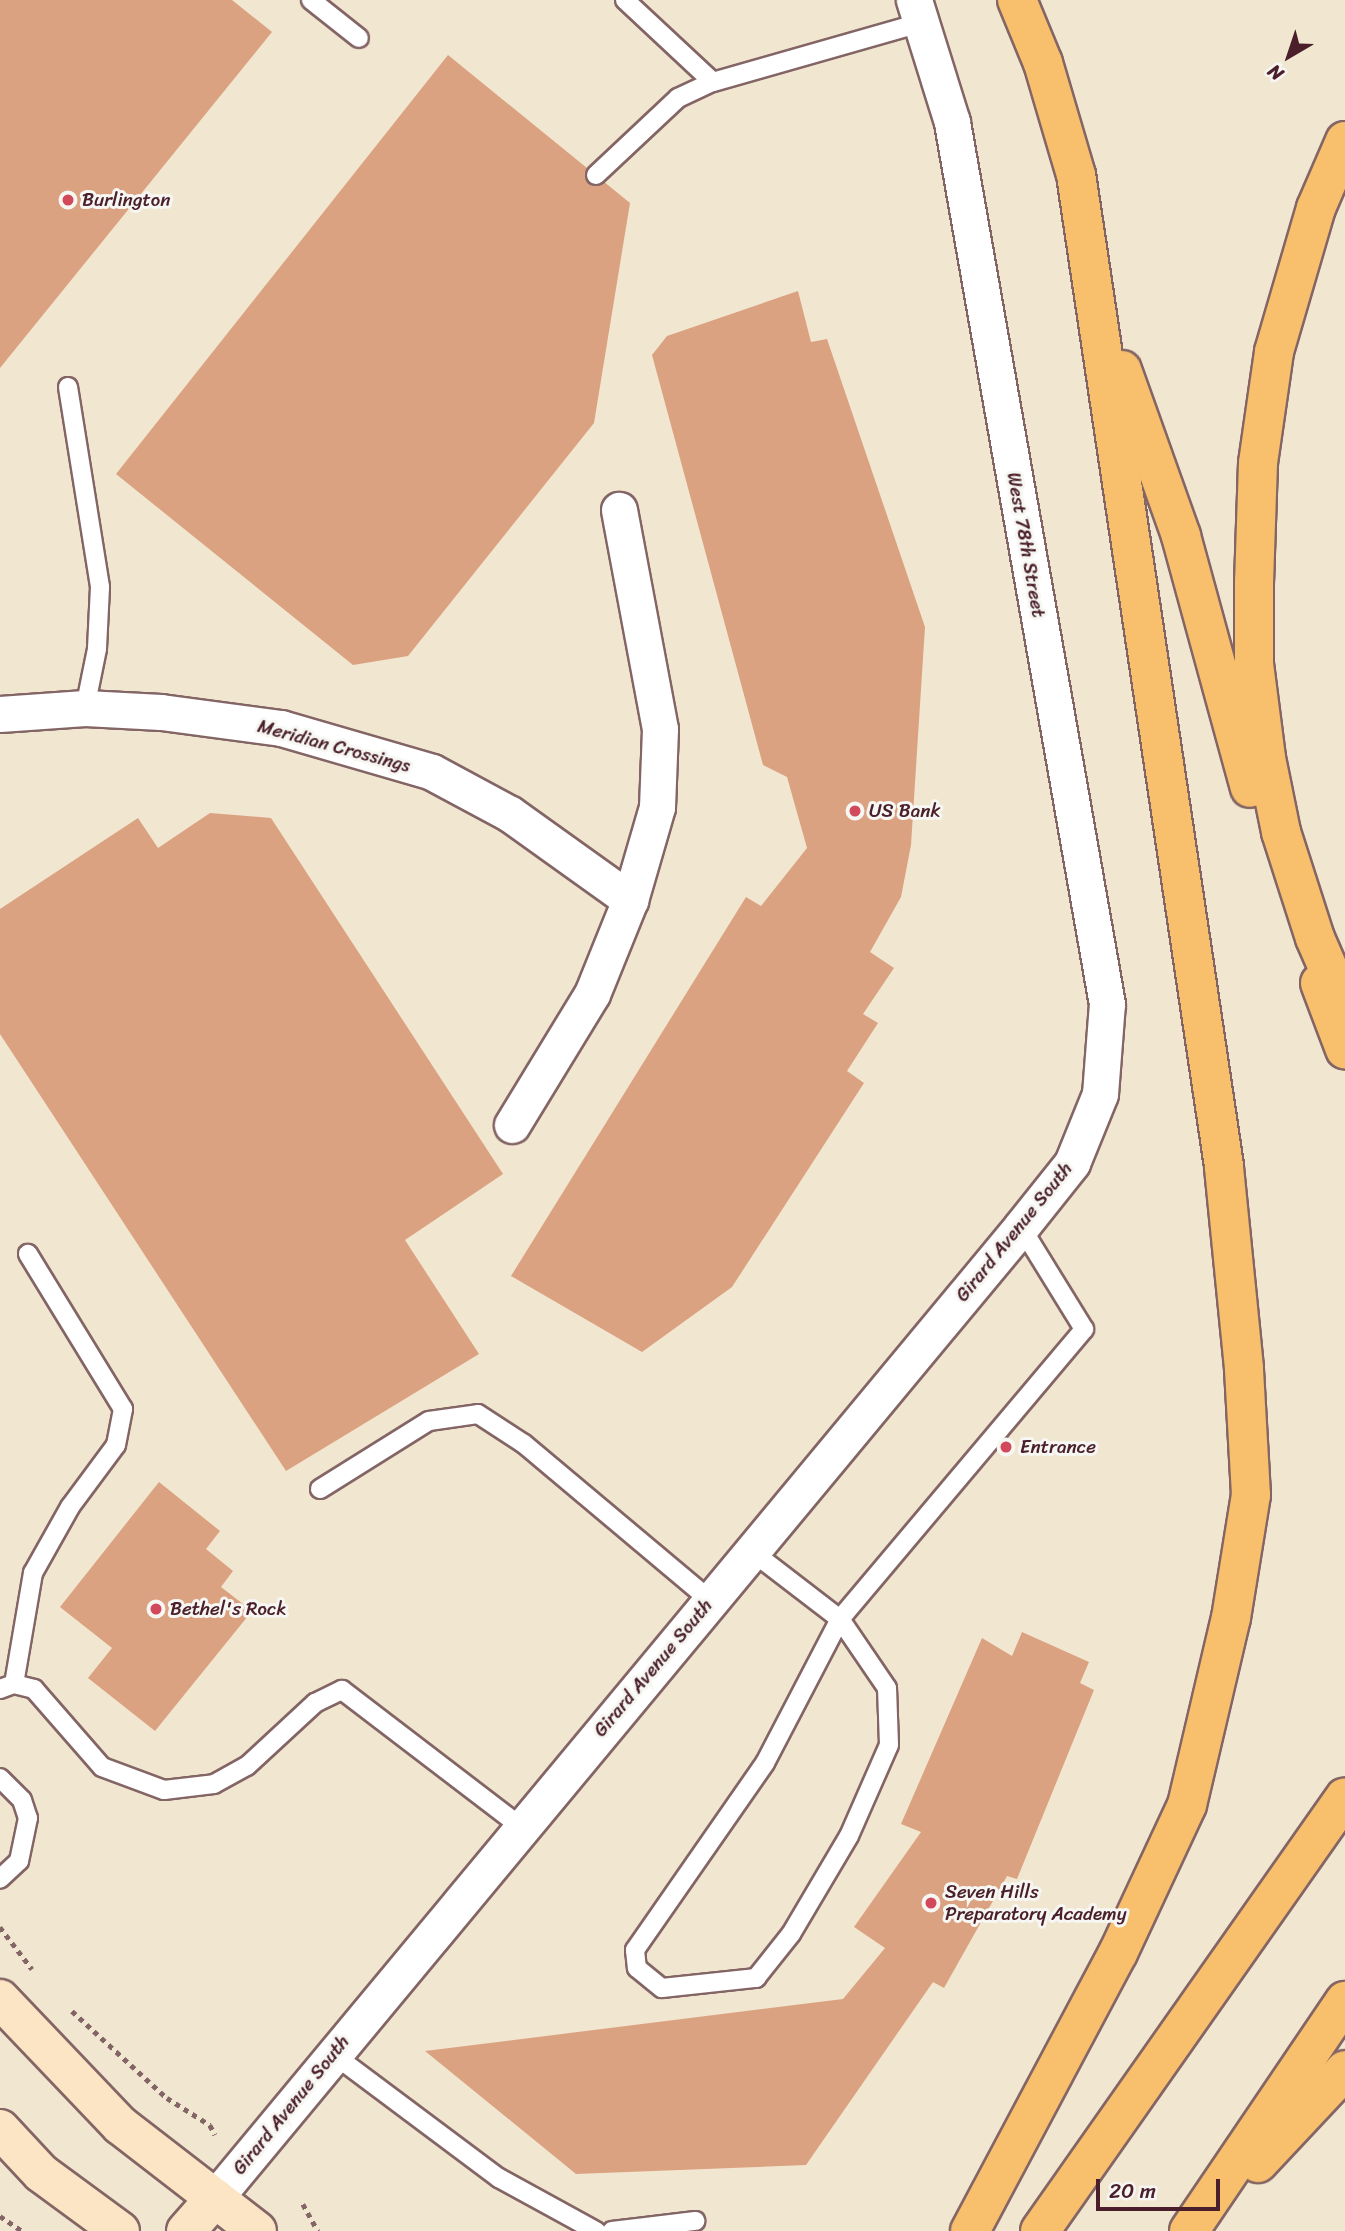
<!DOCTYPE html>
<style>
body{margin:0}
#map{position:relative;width:1345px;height:2231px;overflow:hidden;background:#f1e6d0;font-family:Sriracha,sans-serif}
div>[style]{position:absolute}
.building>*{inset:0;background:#dba282}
.path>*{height:4.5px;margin-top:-2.25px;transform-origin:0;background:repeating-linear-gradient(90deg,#846565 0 5px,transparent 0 10px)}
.roads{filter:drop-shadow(2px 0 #846565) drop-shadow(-2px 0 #846565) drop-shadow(0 2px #846565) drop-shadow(0 -2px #846565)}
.lane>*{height:18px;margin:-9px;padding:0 9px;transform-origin:9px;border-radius:9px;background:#fff}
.street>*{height:35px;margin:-17.5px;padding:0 17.5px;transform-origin:17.5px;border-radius:17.5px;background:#fff}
.secondary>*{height:38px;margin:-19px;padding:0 19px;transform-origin:19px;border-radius:19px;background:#fce5c4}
.highway>*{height:38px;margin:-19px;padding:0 19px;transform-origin:19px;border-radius:19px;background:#f8bf6c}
.dots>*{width:19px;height:19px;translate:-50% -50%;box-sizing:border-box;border:4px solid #f6f6f2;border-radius:50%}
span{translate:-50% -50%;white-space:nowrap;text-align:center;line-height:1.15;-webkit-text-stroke:6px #f6f6f2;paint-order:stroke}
.poi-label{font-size:19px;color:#4a1f2b}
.left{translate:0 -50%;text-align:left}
.street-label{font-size:19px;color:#4a1f2b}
.north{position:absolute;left:1254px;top:21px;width:70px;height:70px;-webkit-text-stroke:5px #f6f6f2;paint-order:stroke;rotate:219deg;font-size:19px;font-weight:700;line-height:28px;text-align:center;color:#4a1f2b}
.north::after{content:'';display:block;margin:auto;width:24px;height:32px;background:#4a1f2b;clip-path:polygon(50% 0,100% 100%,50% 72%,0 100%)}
.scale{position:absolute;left:1096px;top:2179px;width:124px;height:32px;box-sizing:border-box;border:4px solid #4a1f2b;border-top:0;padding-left:9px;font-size:21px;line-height:24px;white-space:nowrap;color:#4a1f2b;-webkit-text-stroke:5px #f6f6f2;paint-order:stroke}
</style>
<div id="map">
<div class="building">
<i style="clip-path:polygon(0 0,232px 0,272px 32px,0 368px)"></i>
<i style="clip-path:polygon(448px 55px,630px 203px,594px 423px,408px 656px,353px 665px,116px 474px)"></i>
<i style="clip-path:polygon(798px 291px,811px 342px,827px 339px,925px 627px,911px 845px,901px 897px,870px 952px,894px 968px,863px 1014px,878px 1023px,847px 1071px,864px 1083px,732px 1287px,642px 1352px,511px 1276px,746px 897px,761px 906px,807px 848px,787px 777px,763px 765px,652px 355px,667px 336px)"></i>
<i style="clip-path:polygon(210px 813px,271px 818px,503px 1174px,405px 1240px,479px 1354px,286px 1471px,0 1034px,0 909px,138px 818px,158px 848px)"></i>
<i style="clip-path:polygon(159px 1482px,220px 1531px,206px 1549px,233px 1571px,221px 1587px,252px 1611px,155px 1731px,88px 1678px,112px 1648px,60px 1607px)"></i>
<i style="clip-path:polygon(1022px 1632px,1089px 1662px,1080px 1683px,1094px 1690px,1017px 1879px,1007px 1876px,944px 1988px,933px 1982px,806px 2165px,576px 2174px,425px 2051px,843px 1999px,885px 1948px,854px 1927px,921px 1832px,901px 1824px,982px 1638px,1012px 1656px)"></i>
</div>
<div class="path">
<i style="left:0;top:1927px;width:53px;rotate:52.7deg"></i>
<i style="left:72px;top:2011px;width:129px;rotate:42.5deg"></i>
<i style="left:167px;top:2098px;width:51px;rotate:32.1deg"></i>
<i style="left:210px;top:2125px;width:11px;rotate:63deg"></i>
<i style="left:303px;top:2204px;width:31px;rotate:61deg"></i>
<i style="left:0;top:2216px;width:27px;rotate:34deg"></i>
</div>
<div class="roads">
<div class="lane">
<i style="left:311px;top:0;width:61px;rotate:38.4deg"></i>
<i style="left:625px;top:0;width:120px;rotate:43deg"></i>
<i style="left:713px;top:82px;width:218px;rotate:-15.9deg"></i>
<i style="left:596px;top:175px;width:112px;rotate:-43.2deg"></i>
<i style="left:678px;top:98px;width:38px;rotate:-25deg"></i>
<i style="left:68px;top:387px;width:203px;rotate:80.9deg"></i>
<i style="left:100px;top:587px;width:62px;rotate:92.8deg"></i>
<i style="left:97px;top:649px;width:60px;rotate:101.5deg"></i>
<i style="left:320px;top:1489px;width:128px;rotate:-32deg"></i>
<i style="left:429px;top:1421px;width:49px;rotate:-8.1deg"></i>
<i style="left:478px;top:1414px;width:55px;rotate:33.1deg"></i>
<i style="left:524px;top:1444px;width:243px;rotate:40deg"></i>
<i style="left:750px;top:1550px;width:113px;rotate:37.5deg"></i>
<i style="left:840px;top:1619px;width:162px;rotate:117.5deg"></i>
<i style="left:765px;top:1763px;width:228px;rotate:124.8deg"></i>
<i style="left:635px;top:1950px;width:18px;rotate:84deg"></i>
<i style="left:637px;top:1968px;width:32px;rotate:39deg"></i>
<i style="left:662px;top:1988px;width:95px;rotate:-6.1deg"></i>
<i style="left:756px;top:1978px;width:56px;rotate:-51.5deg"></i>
<i style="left:791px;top:1934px;width:114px;rotate:-59.4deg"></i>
<i style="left:849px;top:1836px;width:99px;rotate:-66.3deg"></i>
<i style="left:889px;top:1745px;width:57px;rotate:-92deg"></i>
<i style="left:887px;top:1688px;width:83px;rotate:-124.3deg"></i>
<i style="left:840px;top:1619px;width:379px;rotate:-49.9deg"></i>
<i style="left:1084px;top:1329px;width:120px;rotate:-121.7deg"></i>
<i style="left:14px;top:1684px;width:113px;rotate:-80.3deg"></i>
<i style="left:33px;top:1573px;width:76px;rotate:-60.7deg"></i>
<i style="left:70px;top:1507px;width:77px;rotate:-53.4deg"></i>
<i style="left:116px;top:1445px;width:37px;rotate:-79deg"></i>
<i style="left:123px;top:1409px;width:182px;rotate:-121.5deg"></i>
<i style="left:0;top:1689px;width:15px;rotate:-20deg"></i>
<i style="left:14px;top:1684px;width:21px;rotate:14deg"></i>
<i style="left:34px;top:1689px;width:103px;rotate:48.9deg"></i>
<i style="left:102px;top:1767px;width:66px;rotate:20.4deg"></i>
<i style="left:164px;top:1790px;width:50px;rotate:-6.8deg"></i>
<i style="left:214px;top:1784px;width:38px;rotate:-29deg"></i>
<i style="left:247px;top:1766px;width:93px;rotate:-42.8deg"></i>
<i style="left:315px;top:1703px;width:30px;rotate:-26deg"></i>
<i style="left:342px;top:1690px;width:225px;rotate:37.4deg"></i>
<i style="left:0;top:1778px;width:31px;rotate:45deg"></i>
<i style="left:22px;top:1800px;width:19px;rotate:72deg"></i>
<i style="left:28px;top:1818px;width:44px;rotate:101.8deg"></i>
<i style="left:19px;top:1861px;width:26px;rotate:137deg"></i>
<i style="left:333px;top:2054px;width:207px;rotate:36.8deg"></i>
<i style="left:499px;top:2178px;width:111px;rotate:28.7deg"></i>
<i style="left:612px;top:2231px;width:84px;rotate:-6.9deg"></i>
</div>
<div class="street">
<i style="left:0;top:714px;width:85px;rotate:-4deg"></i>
<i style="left:85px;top:708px;width:76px;rotate:3deg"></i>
<i style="left:161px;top:712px;width:121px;rotate:7.6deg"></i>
<i style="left:281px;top:728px;width:157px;rotate:16.2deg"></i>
<i style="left:432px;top:772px;width:89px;rotate:28.3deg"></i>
<i style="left:510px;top:814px;width:148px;rotate:35.6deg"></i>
<i style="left:512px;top:1125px;width:153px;rotate:-58.6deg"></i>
<i style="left:592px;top:994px;width:101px;rotate:-68deg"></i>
<i style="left:630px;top:900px;width:97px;rotate:-73.8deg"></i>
<i style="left:657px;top:807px;width:78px;rotate:-87.8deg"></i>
<i style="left:660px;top:729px;width:223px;rotate:-100.6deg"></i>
<i style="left:215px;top:2198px;width:1262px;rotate:-50.3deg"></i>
<i style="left:1021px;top:1227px;width:82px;rotate:-51.4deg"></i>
<i style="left:1072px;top:1163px;width:74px;rotate:-67.9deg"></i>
<i style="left:1100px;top:1094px;width:90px;rotate:-85.6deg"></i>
<i style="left:1107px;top:1004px;width:896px;rotate:-99.97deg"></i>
<i style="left:952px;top:122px;width:128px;rotate:-107.3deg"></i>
</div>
<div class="secondary">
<i style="left:0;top:1999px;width:174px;rotate:46.4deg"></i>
<i style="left:120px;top:2125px;width:173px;rotate:37.7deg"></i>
<i style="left:0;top:2129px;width:60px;rotate:47deg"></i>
<i style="left:41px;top:2173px;width:98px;rotate:36.3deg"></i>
<i style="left:186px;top:2231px;width:44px;rotate:-48.7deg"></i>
</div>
<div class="highway">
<i style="left:1345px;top:141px;width:73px;rotate:113.4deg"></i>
<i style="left:1316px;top:208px;width:150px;rotate:106.3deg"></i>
<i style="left:1274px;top:352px;width:112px;rotate:98.2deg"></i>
<i style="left:1258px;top:463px;width:119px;rotate:91.9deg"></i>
<i style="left:1254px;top:582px;width:82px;rotate:90deg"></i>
<i style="left:1254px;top:664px;width:95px;rotate:82.7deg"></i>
<i style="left:1266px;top:758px;width:76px;rotate:78.5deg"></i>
<i style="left:1281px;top:832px;width:111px;rotate:72.2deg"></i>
<i style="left:1315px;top:938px;width:75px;rotate:66.5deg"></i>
<i style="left:1122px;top:370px;width:176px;rotate:70.4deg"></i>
<i style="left:1181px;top:536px;width:261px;rotate:74.7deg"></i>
<i style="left:1320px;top:983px;width:71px;rotate:69.3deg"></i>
<i style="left:1258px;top:2163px;width:127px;rotate:-46.9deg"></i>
<i style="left:970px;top:2231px;width:315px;rotate:-62deg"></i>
<i style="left:1118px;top:1953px;width:163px;rotate:-65deg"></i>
<i style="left:1187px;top:1805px;width:192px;rotate:-76.8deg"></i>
<i style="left:1231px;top:1618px;width:125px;rotate:-80.8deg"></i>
<i style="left:1251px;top:1495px;width:127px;rotate:-93.2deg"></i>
<i style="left:1244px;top:1368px;width:203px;rotate:-95.7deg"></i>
<i style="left:1224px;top:1166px;width:1002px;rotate:-98.49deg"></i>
<i style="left:1076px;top:175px;width:117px;rotate:-106.4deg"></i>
<i style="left:1043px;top:63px;width:68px;rotate:-112.4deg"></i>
<i style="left:1040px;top:2231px;width:530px;rotate:-54.9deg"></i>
<i style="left:1189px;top:2231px;width:278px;rotate:-55.9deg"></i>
</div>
</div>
<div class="dots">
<i style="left:68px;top:200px;background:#d1495b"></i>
<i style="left:855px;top:811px;background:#d1495b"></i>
<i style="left:1006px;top:1447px;background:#d1495b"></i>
<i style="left:156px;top:1609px;background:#d1495b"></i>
<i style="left:931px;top:1903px;background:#d1495b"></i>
</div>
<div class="poi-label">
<span class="left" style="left:82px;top:200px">Burlington</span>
<span class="left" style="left:869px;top:811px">US Bank</span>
<span class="left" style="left:1020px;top:1447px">Entrance</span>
<span class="left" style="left:170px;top:1609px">Bethel's Rock</span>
<span class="left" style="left:945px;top:1903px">Seven Hills<br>Preparatory Academy</span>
</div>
<div class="street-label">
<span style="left:1026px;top:545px;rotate:80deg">West 78th Street</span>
<span style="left:334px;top:746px;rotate:15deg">Meridian Crossings</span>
<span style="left:1014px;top:1232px;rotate:-51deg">Girard Avenue South</span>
<span style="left:653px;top:1668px;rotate:-50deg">Girard Avenue South</span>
<span style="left:291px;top:2105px;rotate:-51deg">Girard Avenue South</span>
</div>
<div class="north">N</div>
<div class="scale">20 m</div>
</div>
